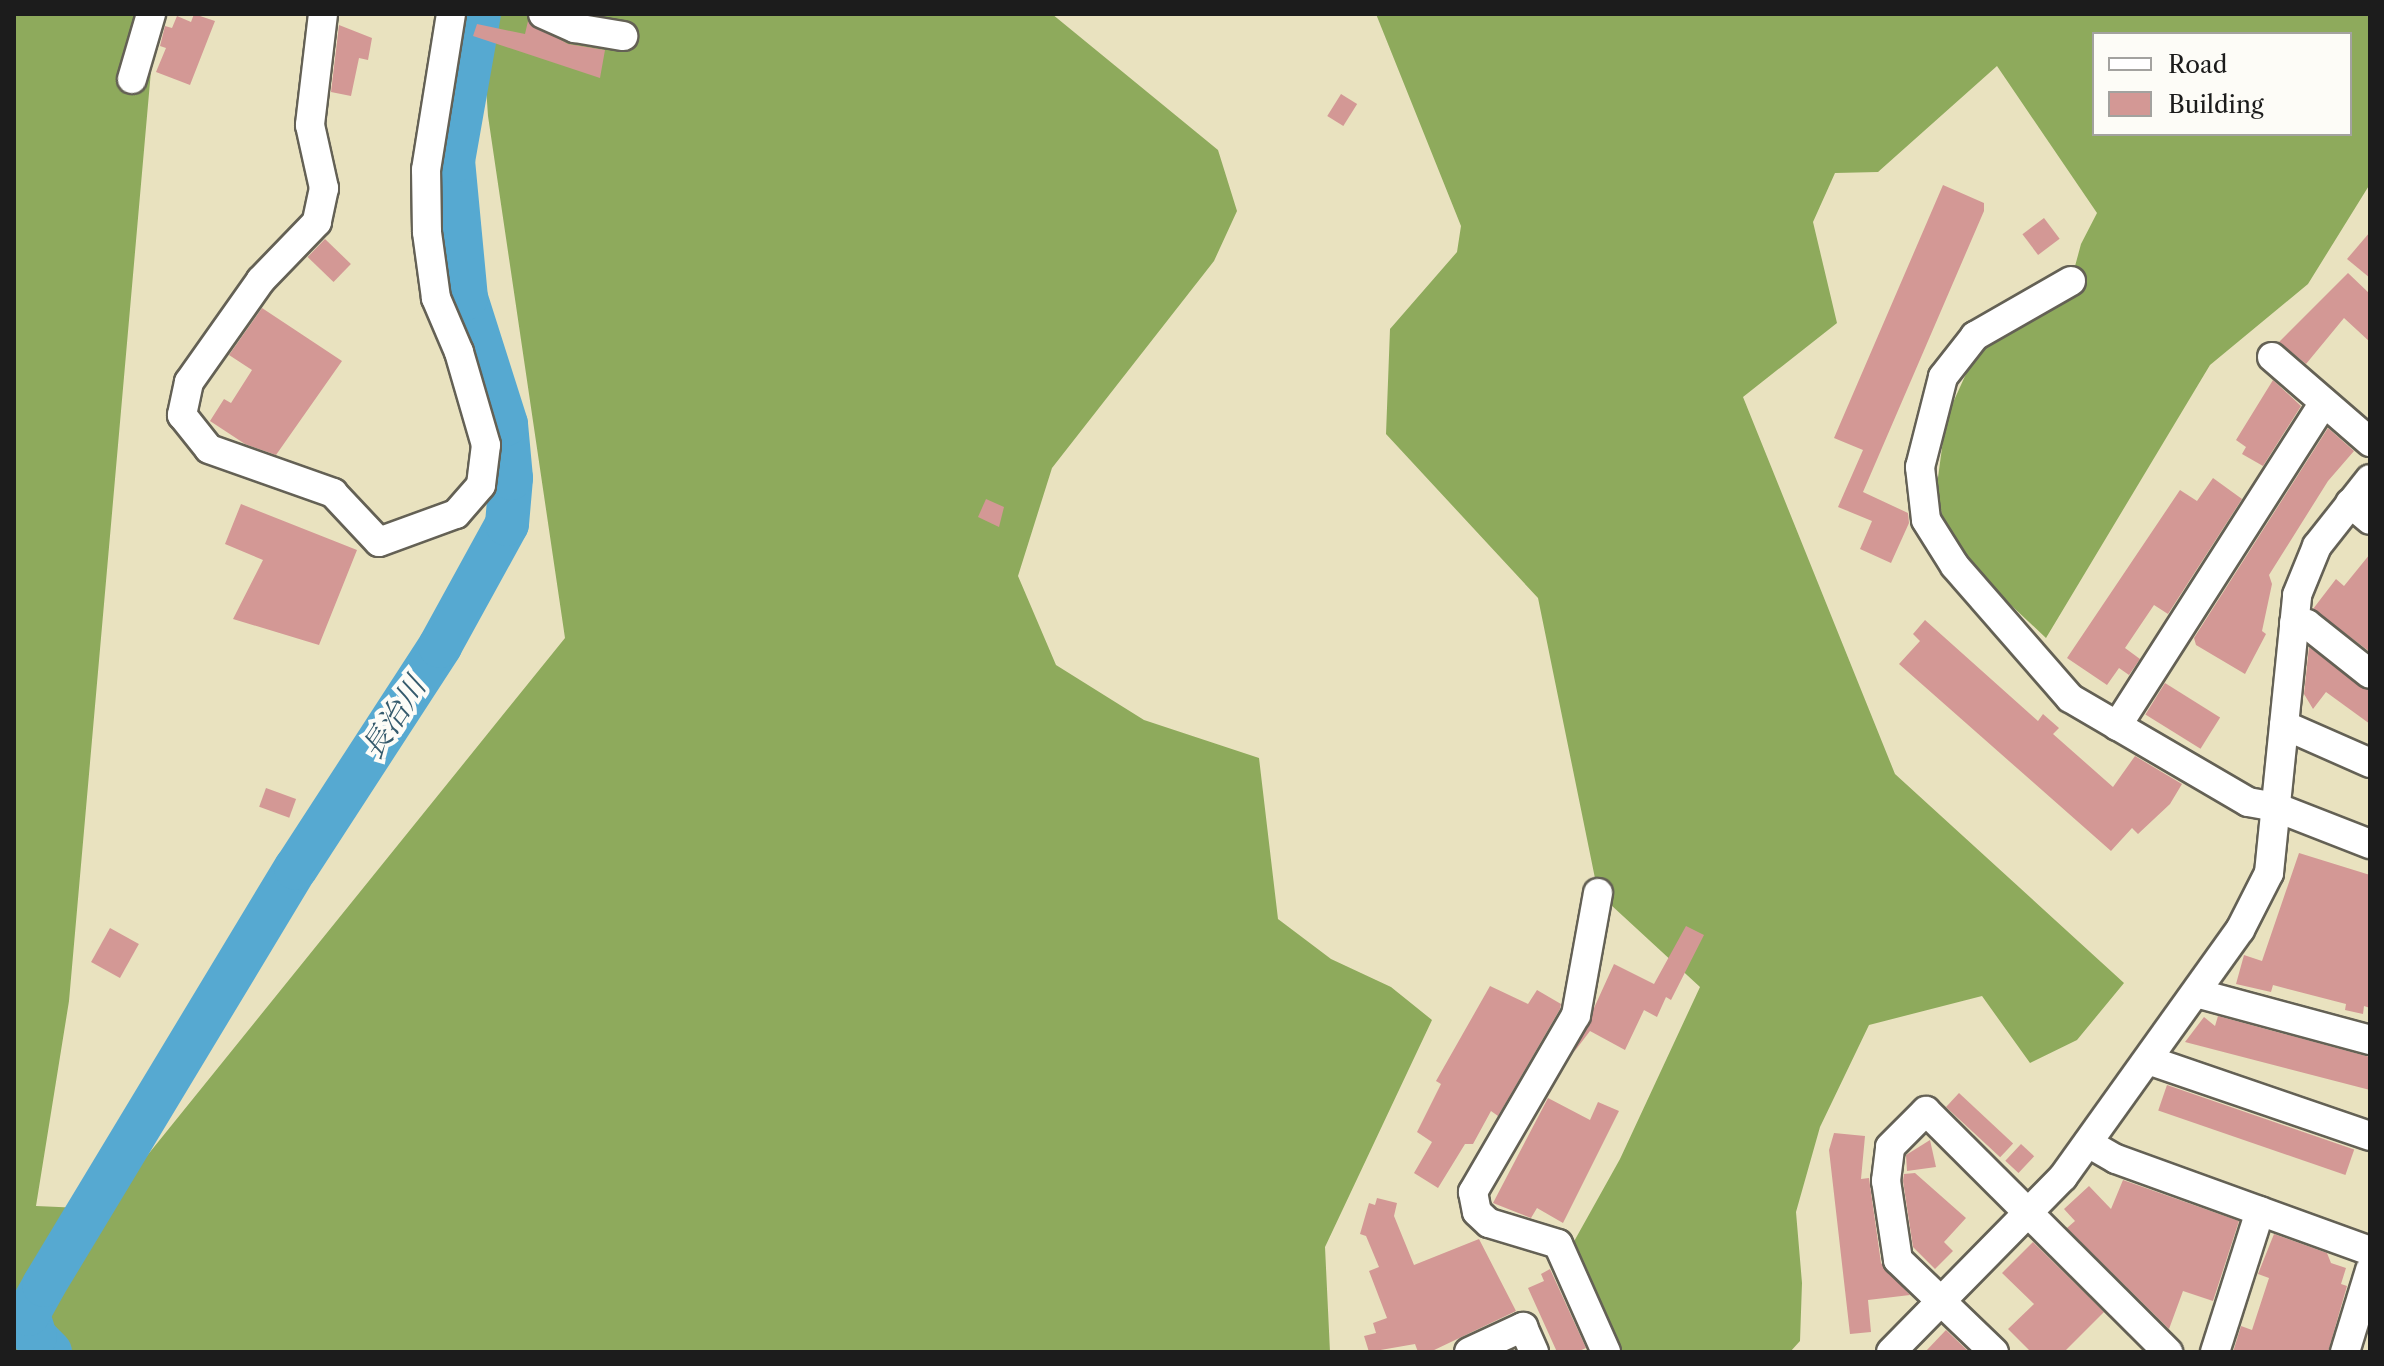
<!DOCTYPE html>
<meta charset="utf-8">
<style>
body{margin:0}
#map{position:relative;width:2384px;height:1366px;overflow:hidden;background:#e9e2bf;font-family:"Libre Caslon Text","Noto Serif JP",serif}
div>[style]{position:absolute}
.forest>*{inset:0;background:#8eaa5c}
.river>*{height:44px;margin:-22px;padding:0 22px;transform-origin:22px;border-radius:22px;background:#56a9d1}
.building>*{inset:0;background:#d39895;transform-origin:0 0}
.roads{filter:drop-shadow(2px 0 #646155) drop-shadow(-2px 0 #646155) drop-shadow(0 2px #646155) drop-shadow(0 -2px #646155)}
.minor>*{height:28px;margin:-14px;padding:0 14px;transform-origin:14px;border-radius:14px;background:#fff}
span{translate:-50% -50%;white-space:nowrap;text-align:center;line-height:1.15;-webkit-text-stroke:8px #fdfcf7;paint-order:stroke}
.water-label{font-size:30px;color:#365b6d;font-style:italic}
.frame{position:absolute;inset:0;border:16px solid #1c1c1c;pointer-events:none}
.legend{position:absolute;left:2092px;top:32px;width:260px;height:104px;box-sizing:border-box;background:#fdfcf7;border:2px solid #a3a29f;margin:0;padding:10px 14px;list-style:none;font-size:24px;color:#1c1c1c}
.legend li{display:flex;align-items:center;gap:16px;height:40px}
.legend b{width:40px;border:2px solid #a3a29f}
</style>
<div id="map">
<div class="forest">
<i style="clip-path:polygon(14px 14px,156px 14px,69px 1001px,36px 1206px,104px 1209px,565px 638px,488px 116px,481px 14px,1052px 14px,1218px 150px,1237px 211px,1214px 261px,1052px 468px,1018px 576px,1056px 665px,1144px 720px,1259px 758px,1278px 919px,1331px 959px,1391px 987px,1432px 1020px,1325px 1247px,1330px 1352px,14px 1352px)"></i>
<i style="clip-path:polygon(evenodd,1376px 14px,2370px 14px,2370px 184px,2308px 284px,2210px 365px,2046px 638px,1981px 577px,1945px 534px,1937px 485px,1946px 418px,1975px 354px,2071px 281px,2081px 244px,2097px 213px,1997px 66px,1878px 172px,1835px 173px,1813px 222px,1837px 323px,1743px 397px,1895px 774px,2124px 983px,2077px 1040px,2030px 1063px,1982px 996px,1869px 1025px,1820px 1127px,1796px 1212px,1802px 1283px,1800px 1341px,1790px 1352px,1620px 1352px,1572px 1245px,1620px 1159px,1700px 987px,1598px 893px,1538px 598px,1386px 434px,1390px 329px,1457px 252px,1461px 226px,1376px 14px,2094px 34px,2350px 34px,2350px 134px,2094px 134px,2094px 34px)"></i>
</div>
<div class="river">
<i style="left:50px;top:1352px;width:21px;rotate:-135deg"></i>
<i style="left:35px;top:1337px;width:24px;rotate:-107deg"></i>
<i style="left:28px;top:1314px;width:33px;rotate:-61deg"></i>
<i style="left:44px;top:1285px;width:487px;rotate:-58.9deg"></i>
<i style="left:296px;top:868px;width:265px;rotate:-57deg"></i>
<i style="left:440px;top:646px;width:139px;rotate:-61.2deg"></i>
<i style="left:507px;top:524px;width:46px;rotate:-85deg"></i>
<i style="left:511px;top:478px;width:54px;rotate:-95.3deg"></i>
<i style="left:506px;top:424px;width:132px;rotate:-107.6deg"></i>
<i style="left:466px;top:298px;width:138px;rotate:-95.4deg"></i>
<i style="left:453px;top:161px;width:149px;rotate:-80deg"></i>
</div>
<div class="building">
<i style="clip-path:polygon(194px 14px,215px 21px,190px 85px,156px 72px,166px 48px,160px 46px,165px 26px,172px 28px,177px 16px,191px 22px)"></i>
<i style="clip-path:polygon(528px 21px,568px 44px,605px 50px,600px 78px,473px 36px,477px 24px,525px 34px)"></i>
<i style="clip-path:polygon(339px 25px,372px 38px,368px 60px,359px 58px,351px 96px,331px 92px)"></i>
<i style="left:1341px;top:94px;width:19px;height:26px;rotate:32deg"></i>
<i style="clip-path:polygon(1943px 185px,1984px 203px,1984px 211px,1863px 492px,1908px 513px,1909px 523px,1891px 563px,1860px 549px,1872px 521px,1838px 507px,1863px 450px,1834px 438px)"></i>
<i style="left:2044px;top:218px;width:26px;height:27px;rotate:53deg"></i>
<i style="clip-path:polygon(2370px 232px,2370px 278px,2347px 259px)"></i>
<i style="left:325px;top:239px;width:36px;height:25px;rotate:44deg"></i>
<i style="clip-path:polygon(2348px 273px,2370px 294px,2370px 342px,2344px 318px,2306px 364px,2279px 342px)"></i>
<i style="clip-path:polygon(262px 308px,342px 361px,276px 455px,245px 444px,210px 421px,224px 399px,231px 403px,252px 370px,229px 355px)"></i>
<i style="clip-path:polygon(2273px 380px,2301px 406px,2263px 466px,2242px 454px,2246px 447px,2236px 440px)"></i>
<i style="clip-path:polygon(2328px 428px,2354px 451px,2328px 481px,2269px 575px,2272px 584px,2262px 631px,2266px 634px,2245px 674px,2196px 645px,2194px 638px)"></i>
<i style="clip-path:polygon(2213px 478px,2242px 499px,2168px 614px,2154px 605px,2125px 648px,2140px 659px,2129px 675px,2119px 668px,2107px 685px,2067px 658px,2180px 490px,2197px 501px)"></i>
<i style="clip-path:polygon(986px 499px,1004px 507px,999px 527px,978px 517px)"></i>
<i style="clip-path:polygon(241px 504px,357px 550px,319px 645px,233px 619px,263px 560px,225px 544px)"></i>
<i style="clip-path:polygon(2370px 554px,2370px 652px,2313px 609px,2336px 579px,2344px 586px)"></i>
<i style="clip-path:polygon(1925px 620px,2038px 721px,2043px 714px,2059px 728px,2053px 734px,2113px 787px,2135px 756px,2182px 784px,2170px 804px,2138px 834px,2132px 828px,2111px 851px,1899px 664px,1920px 641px,1913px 634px)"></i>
<i style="clip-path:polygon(2309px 647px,2370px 691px,2370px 724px,2326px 692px,2313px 709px,2304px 694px)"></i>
<i style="left:2165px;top:683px;width:65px;height:37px;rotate:32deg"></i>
<i style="left:266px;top:788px;width:32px;height:20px;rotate:20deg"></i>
<i style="clip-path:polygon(2299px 853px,2370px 875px,2370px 1008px,2364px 1006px,2363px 1014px,2345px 1010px,2346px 1004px,2273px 985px,2271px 992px,2236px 984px,2244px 955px,2262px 961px)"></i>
<i style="clip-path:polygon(1686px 926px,1704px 935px,1671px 1000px,1666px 997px,1657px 1017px,1644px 1010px,1625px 1050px,1590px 1031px,1574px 1052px,1614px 964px,1654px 984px)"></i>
<i style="left:110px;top:928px;width:33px;height:39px;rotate:29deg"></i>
<i style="clip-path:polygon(1490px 986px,1528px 1004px,1537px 990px,1561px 1004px,1560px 1009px,1498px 1116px,1491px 1111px,1473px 1144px,1465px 1144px,1438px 1188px,1414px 1173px,1432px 1142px,1417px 1132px,1441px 1084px,1436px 1081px)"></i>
<i style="clip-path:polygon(2218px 1016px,2370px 1057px,2370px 1090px,2185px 1042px,2204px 1017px,2215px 1026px)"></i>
<i style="left:2167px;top:1085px;width:198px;height:27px;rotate:19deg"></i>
<i style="left:1959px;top:1093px;width:74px;height:19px;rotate:43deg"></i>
<i style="clip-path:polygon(1548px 1098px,1590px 1120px,1598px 1102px,1619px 1111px,1563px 1223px,1537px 1208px,1531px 1218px,1493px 1203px)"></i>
<i style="clip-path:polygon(1834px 1133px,1865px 1136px,1861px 1179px,1869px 1178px,1881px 1263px,1910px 1295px,1868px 1300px,1871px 1332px,1850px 1334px,1829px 1150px)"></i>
<i style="clip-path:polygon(1930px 1140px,1936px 1167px,1907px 1171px,1906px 1155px)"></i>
<i style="left:2021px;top:1144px;width:18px;height:23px;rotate:43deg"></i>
<i style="clip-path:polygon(1915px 1173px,1966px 1218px,1944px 1242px,1953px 1251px,1935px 1269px,1913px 1247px,1903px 1181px,1904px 1174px)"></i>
<i style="clip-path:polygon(2123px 1180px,2239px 1221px,2213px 1301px,2183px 1291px,2169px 1329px,2067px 1228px,2075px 1221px,2064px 1209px,2089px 1186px,2111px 1209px)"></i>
<i style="clip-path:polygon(1377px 1198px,1397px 1203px,1394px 1216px,1414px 1265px,1479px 1239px,1516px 1311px,1430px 1352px,1418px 1352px,1415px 1344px,1369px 1352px,1364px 1336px,1376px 1333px,1373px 1323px,1387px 1318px,1369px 1271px,1379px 1267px,1366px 1236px,1360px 1234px,1369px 1203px,1375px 1205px)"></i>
<i style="clip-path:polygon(2274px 1234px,2327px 1253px,2331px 1263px,2346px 1268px,2341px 1284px,2347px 1286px,2328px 1352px,2233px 1352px,2241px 1326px,2252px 1330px,2269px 1278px,2258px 1274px)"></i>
<i style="clip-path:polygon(2033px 1242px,2104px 1312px,2064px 1352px,2031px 1352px,2008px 1329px,2034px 1304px,2002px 1273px)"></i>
<i style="clip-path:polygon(1550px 1269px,1586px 1348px,1577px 1352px,1557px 1352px,1528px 1288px,1544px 1281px,1541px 1274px)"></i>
<i style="clip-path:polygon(1946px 1330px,1969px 1352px,1925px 1352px)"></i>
</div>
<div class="roads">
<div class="minor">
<i style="left:323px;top:14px;width:112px;rotate:96.7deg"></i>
<i style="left:310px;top:125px;width:65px;rotate:77.5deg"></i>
<i style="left:324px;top:188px;width:35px;rotate:102deg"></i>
<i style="left:317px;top:222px;width:81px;rotate:134deg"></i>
<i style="left:261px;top:280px;width:125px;rotate:125.2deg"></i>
<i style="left:189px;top:382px;width:34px;rotate:102deg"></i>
<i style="left:182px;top:415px;width:43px;rotate:51.5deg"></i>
<i style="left:209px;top:449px;width:132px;rotate:19.5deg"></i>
<i style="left:333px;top:493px;width:67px;rotate:46.8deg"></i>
<i style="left:379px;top:542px;width:82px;rotate:-20deg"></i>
<i style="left:456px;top:514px;width:38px;rotate:-49deg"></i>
<i style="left:481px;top:485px;width:40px;rotate:-82.9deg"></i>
<i style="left:486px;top:445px;width:97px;rotate:-106.2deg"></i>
<i style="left:459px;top:352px;width:59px;rotate:-113.1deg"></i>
<i style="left:436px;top:298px;width:67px;rotate:-97.8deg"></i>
<i style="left:427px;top:232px;width:62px;rotate:-90.9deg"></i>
<i style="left:426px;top:170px;width:158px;rotate:-80.9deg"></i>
<i style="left:543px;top:14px;width:35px;rotate:24deg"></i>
<i style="left:575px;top:28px;width:49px;rotate:9.5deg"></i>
<i style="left:132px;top:79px;width:68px;rotate:-73.7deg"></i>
<i style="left:2071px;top:281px;width:111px;rotate:150.2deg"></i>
<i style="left:1975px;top:336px;width:52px;rotate:128deg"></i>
<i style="left:1943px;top:377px;width:93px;rotate:104.3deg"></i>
<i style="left:1920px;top:467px;width:53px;rotate:83.5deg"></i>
<i style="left:1926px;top:520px;width:54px;rotate:57.8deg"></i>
<i style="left:1955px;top:566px;width:175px;rotate:48.9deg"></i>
<i style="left:2070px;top:698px;width:206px;rotate:30.3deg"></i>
<i style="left:2248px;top:802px;width:27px;rotate:10deg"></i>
<i style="left:2275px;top:807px;width:102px;rotate:21.3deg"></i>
<i style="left:2272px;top:357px;width:130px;rotate:40.9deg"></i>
<i style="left:2350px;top:503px;width:26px;rotate:40deg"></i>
<i style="left:2294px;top:623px;width:13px;rotate:4deg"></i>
<i style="left:2307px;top:624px;width:80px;rotate:38.4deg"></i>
<i style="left:2284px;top:725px;width:94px;rotate:23.8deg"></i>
<i style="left:2117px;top:726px;width:384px;rotate:-57.4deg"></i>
<i style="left:1598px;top:893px;width:124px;rotate:100.2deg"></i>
<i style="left:1576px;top:1015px;width:205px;rotate:120.2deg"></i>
<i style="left:1473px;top:1192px;width:20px;rotate:79deg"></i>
<i style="left:1477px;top:1212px;width:16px;rotate:43deg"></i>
<i style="left:1489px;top:1223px;width:72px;rotate:16.9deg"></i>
<i style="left:1558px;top:1244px;width:118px;rotate:66deg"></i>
<i style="left:2196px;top:993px;width:180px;rotate:15.1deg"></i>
<i style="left:2148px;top:1060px;width:235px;rotate:18.9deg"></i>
<i style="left:2088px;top:1143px;width:32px;rotate:30deg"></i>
<i style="left:2116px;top:1159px;width:270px;rotate:19.9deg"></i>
<i style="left:1469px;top:1352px;width:60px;rotate:-24.8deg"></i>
<i style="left:1523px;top:1327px;width:27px;rotate:66deg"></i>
<i style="left:1891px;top:1352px;width:245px;rotate:-45.5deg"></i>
<i style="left:2063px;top:1177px;width:304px;rotate:-54.4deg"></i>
<i style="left:2240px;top:930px;width:64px;rotate:-63deg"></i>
<i style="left:2269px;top:873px;width:279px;rotate:-84.2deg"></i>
<i style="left:2297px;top:595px;width:53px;rotate:-67.8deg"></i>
<i style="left:2317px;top:546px;width:85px;rotate:-51.7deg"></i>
<i style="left:1994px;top:1352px;width:133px;rotate:-136.2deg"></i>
<i style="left:1898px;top:1260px;width:80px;rotate:-98.6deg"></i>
<i style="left:1886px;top:1181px;width:34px;rotate:-83deg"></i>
<i style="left:1890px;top:1147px;width:51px;rotate:-45deg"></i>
<i style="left:1926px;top:1111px;width:342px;rotate:44.9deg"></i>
<i style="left:2215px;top:1352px;width:148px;rotate:-72.3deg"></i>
<i style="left:2345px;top:1352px;width:86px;rotate:-73deg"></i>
</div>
</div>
<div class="water-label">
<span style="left:394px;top:718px;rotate:-57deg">長治川</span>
</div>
<div class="frame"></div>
<ul class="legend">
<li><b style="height:10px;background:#fff"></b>Road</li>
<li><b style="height:22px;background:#d39895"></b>Building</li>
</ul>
</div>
